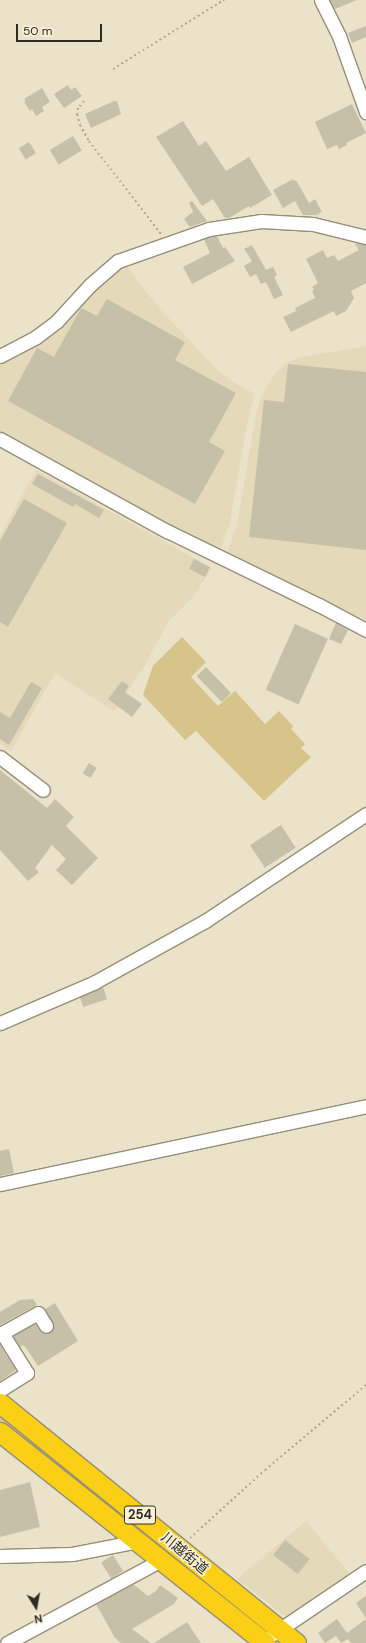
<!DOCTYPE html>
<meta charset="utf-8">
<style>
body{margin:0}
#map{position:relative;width:366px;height:1643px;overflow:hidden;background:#eae3ca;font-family:"DM Sans","Noto Sans JP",sans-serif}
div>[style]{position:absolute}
.built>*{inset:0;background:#e4daba}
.green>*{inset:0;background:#d6c48b}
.building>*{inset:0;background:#c7c0a8;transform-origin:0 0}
.path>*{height:2px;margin-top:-1px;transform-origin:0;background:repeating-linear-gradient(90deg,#ada793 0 2px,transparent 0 5px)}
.roads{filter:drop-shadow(1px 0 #958e77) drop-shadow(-1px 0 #958e77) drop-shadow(0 1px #958e77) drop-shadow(0 -1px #958e77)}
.minor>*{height:13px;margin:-6.5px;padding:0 6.5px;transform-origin:6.5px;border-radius:6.5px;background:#fff}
.highway>*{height:19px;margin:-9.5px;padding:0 9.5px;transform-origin:9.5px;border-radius:9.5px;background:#facf16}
span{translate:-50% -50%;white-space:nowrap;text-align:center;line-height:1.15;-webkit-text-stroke:3.5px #f8f0d7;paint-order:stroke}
.shield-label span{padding:1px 3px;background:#f8f0d7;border:1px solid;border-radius:3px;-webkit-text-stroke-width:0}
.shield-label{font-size:13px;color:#2f2c23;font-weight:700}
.street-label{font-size:14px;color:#2f2c23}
.north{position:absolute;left:16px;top:1587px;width:40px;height:40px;-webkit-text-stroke:3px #f8f0d7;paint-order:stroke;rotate:169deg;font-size:11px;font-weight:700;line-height:16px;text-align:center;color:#2f2c23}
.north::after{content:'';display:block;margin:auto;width:14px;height:18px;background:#2f2c23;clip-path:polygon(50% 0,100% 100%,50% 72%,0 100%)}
.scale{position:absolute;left:16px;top:24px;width:86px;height:18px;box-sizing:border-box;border:2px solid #2f2c23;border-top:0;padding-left:5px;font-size:12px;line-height:14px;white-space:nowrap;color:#2f2c23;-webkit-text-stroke:3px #f8f0d7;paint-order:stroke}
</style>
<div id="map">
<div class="built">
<i style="clip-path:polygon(123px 262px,160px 309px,219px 371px,232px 381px,255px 394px,247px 424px,230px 522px,219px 554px,0 434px,0 361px)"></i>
<i style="clip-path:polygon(366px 346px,366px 620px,226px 556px,237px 526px,256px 414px,262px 395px,274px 375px,286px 363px,300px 357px)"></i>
<i style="clip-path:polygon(36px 470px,212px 568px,194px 596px,169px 621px,142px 670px,114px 711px,55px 673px,11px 751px,0 744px,0 536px)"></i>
<i style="clip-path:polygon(306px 1521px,350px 1574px,286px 1617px,237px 1579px)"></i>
</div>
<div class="green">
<i style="clip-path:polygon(182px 637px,206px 662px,191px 677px,218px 706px,235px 691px,265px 724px,279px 711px,293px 726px,291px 729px,305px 744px,301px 748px,311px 757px,264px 801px,196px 731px,185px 740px,143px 695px,153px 666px)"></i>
<i style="clip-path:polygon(0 1409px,169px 1550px,163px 1554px,0 1427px)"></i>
</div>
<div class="building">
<i style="clip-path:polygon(330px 0,357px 0,335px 9px)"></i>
<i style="clip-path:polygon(366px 26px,366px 37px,352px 43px,348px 33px)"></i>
<i style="clip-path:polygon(68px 85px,71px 90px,75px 87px,82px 96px,64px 108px,54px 94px)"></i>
<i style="clip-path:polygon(42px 88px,50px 102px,42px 107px,44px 111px,36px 116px,32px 109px,30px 111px,24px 102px,26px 101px,24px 99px)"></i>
<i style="clip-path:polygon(114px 101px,117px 101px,121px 114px,91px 128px,85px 114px)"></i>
<i style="clip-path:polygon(352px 104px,366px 133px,346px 143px,347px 145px,339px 149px,337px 145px,327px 149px,315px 122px)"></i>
<i style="clip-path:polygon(183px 121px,199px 146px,206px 141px,226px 171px,249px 157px,272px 195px,250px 208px,249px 206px,229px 218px,225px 218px,213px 199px,202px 206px,156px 137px)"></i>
<i style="left:73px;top:136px;width:17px;height:27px;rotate:59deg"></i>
<i style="left:29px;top:142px;width:13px;height:12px;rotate:58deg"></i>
<i style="clip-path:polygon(293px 179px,294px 181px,296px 180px,309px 203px,315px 199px,322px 212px,318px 214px,318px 215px,303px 215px,295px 201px,283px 208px,273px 190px)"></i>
<i style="clip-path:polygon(192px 201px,207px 221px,190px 227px,184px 219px,193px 212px,189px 203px)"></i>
<i style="clip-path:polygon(217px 236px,223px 248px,225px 247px,235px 261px,192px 284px,183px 267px,210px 253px,204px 239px)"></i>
<i style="clip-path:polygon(357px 243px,366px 245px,366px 283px,351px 291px,354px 298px,346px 311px,336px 316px,334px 311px,291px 332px,283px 317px,296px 311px,295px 308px,315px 298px,312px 291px,314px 290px,312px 287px,318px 283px,306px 259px,323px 250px,327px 258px,334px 255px,338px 261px,359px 250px,355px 244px)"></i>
<i style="clip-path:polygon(252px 245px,266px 270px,273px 267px,277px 275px,274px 277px,283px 295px,274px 299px,266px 282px,261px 284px,256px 274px,250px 277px,244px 266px,252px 261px,244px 249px)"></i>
<i style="clip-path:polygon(107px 299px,185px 342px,175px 360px,236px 393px,209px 442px,225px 451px,195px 504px,8px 401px,37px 348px,54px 357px,81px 308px,97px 316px)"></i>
<i style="clip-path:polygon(288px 364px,366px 372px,366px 550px,249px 537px,264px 400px,284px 402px)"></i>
<i style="clip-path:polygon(38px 474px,104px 510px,99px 518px,75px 504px,73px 507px,32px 484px)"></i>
<i style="clip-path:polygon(24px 499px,67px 523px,8px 627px,0 622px,0 541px)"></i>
<i style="left:194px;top:559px;width:18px;height:11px;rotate:27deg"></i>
<i style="clip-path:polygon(336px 623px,348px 630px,341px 644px,329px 639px)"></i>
<i style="left:295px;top:624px;width:36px;height:72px;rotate:24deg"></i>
<i style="left:206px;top:667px;width:36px;height:13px;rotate:46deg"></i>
<i style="clip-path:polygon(122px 681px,129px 686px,125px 692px,142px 704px,132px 717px,108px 699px)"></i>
<i style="clip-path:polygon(31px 682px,42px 688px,9px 745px,0 739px,0 712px,10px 718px)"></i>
<i style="left:89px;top:763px;width:9px;height:12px;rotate:32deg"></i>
<i style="clip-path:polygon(0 770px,47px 808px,55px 799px,74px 817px,66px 826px,98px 858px,72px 885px,56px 870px,66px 859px,52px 845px,35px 868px,39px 872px,28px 881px,0 850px)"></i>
<i style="left:281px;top:825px;width:27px;height:37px;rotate:57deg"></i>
<i style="left:103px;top:987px;width:13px;height:25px;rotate:72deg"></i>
<i style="clip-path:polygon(9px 1149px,14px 1173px,0 1176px,0 1151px)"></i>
<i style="clip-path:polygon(33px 1299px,37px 1305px,0 1325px,0 1312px,20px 1300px)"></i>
<i style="clip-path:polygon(55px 1303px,78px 1341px,38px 1366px,24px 1345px,20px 1347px,13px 1336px,35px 1324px,42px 1333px,50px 1333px,54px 1325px,45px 1309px)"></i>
<i style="clip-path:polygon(0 1345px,16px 1370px,0 1381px)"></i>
<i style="clip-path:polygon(30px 1482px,40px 1527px,0 1537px,0 1490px)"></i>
<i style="left:285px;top:1540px;width:31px;height:19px;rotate:38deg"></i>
<i style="left:113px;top:1555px;width:19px;height:14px;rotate:58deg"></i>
<i style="clip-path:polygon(133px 1584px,148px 1596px,156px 1591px,160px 1585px,178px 1598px,174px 1604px,132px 1629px,151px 1643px,121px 1643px,115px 1638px,96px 1604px)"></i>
<i style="clip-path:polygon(366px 1596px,366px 1618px,356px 1603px)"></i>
<i style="clip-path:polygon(337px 1619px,347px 1633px,366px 1619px,366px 1643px,351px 1643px,348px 1639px,341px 1643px,336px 1636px,325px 1643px,318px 1633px)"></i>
<i style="clip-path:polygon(187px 1622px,201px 1643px,154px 1643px)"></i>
</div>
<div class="path">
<i style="left:113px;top:69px;width:131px;rotate:-31.9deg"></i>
<i style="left:84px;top:101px;width:9px;rotate:131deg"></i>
<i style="left:78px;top:108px;width:6px;rotate:99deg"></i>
<i style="left:77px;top:114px;width:11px;rotate:75deg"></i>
<i style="left:80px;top:125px;width:18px;rotate:61deg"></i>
<i style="left:89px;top:141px;width:118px;rotate:52.3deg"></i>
<i style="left:190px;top:1538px;width:101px;rotate:-42.2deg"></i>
<i style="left:265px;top:1470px;width:132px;rotate:-40.1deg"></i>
</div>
<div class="roads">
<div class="minor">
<i style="left:321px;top:0;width:40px;rotate:63.4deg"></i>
<i style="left:339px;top:36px;width:81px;rotate:70.4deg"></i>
<i style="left:0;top:356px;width:41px;rotate:-27.8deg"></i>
<i style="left:36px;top:337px;width:26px;rotate:-37deg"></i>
<i style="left:57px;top:321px;width:49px;rotate:-47.5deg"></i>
<i style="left:90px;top:285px;width:37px;rotate:-41deg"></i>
<i style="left:118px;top:261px;width:96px;rotate:-19.4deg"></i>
<i style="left:209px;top:229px;width:53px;rotate:-8.7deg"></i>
<i style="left:261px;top:221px;width:52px;rotate:3.3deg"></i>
<i style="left:313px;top:224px;width:55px;rotate:13.8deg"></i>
<i style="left:0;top:439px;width:191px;rotate:28.9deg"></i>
<i style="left:167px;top:531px;width:169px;rotate:26deg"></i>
<i style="left:319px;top:605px;width:53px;rotate:28deg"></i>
<i style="left:0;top:757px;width:54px;rotate:37.5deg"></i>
<i style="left:0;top:1023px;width:103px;rotate:-23.3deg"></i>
<i style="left:95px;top:982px;width:126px;rotate:-29deg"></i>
<i style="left:205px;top:921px;width:193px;rotate:-33.6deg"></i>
<i style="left:0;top:1184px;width:374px;rotate:-12deg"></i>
<i style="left:0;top:1390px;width:32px;rotate:-32deg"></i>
<i style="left:27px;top:1373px;width:47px;rotate:-122deg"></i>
<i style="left:2px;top:1333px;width:41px;rotate:-29.1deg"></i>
<i style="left:38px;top:1313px;width:15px;rotate:58deg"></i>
<i style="left:0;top:1556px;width:72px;rotate:-1.6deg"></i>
<i style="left:72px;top:1554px;width:67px;rotate:-11.1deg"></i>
<i style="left:273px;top:1634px;width:112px;rotate:-34.1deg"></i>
<i style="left:7px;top:1643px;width:175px;rotate:-28.3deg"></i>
</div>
<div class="highway">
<i style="left:0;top:1403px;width:381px;rotate:39deg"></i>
<i style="left:0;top:1432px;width:339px;rotate:38.5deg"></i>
</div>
</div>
<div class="shield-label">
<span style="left:140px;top:1515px">254</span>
</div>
<div class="street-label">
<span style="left:185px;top:1553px;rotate:40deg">川越街道</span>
</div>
<div class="north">N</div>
<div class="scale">50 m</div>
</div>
